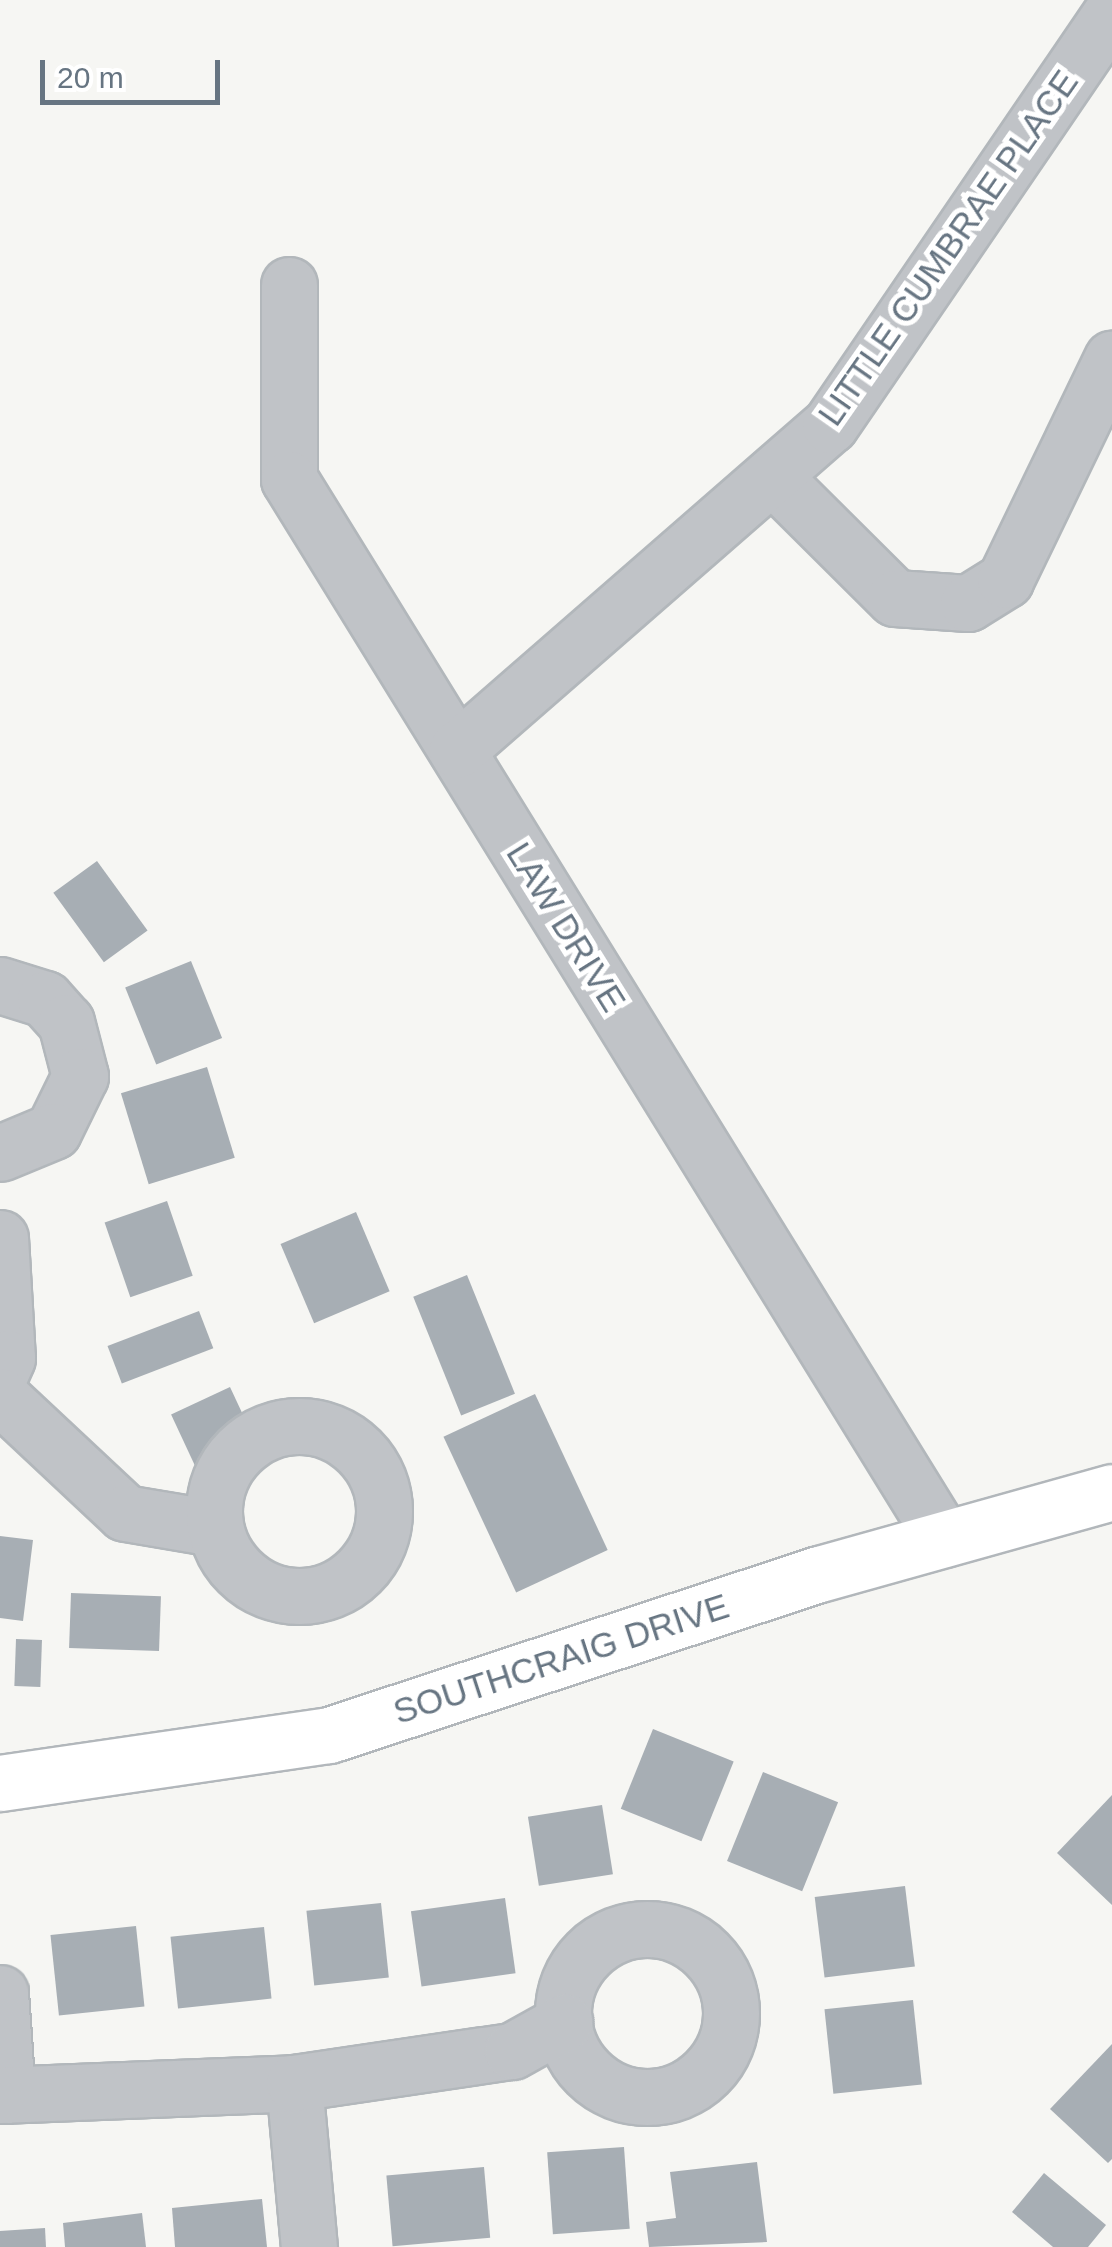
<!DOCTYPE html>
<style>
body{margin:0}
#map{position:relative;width:1112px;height:2247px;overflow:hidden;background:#f6f6f3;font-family:Helvetica,sans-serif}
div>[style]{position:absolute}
.building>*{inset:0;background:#a7aeb4;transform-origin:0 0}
.roads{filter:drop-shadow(2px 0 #b2b7bb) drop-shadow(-2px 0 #b2b7bb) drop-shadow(0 2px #b2b7bb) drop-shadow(0 -2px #b2b7bb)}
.street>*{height:55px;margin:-27.5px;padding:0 27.5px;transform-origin:27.5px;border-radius:27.5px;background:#c0c3c7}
.street>.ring{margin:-27.5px;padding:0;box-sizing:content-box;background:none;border:55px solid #c0c3c7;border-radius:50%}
.secondary>*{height:55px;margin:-27.5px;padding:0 27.5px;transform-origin:27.5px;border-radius:27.5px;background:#fff}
span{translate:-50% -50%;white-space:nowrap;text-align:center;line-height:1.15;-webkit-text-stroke:10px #fff;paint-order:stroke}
.street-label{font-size:35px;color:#677582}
.scale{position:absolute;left:40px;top:60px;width:180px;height:45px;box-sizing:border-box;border:5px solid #677582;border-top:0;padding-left:12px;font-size:30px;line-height:35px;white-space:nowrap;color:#677582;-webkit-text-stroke:8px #fff;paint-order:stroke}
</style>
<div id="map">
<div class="building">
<i style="left:97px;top:861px;width:86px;height:54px;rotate:54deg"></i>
<i style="left:191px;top:961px;width:83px;height:71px;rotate:68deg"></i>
<i style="left:207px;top:1067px;width:95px;height:90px;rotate:73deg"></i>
<i style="left:167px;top:1201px;width:79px;height:66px;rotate:71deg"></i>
<i style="left:356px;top:1212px;width:86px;height:82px;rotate:67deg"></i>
<i style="left:467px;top:1275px;width:128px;height:58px;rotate:68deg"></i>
<i style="left:199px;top:1311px;width:40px;height:98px;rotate:69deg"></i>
<i style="left:230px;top:1387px;width:56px;height:65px;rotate:65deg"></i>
<i style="left:535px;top:1394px;width:172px;height:101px;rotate:65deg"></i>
<i style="clip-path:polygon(0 1536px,33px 1540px,23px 1621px,0 1618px)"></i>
<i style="left:71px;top:1593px;width:90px;height:55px;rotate:2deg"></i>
<i style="left:16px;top:1639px;width:26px;height:47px;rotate:2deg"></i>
<i style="left:653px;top:1729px;width:87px;height:86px;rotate:22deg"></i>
<i style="left:763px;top:1772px;width:81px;height:96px;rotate:22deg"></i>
<i style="clip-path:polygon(1112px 1795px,1112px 1905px,1057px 1853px)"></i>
<i style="left:602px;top:1805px;width:70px;height:75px;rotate:81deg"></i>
<i style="left:905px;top:1886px;width:81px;height:91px;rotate:83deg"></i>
<i style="left:505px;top:1898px;width:76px;height:95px;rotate:82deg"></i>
<i style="left:381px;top:1903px;width:75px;height:75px;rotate:84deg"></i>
<i style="left:136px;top:1926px;width:81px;height:86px;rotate:84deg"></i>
<i style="left:264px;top:1927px;width:72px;height:94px;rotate:84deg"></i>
<i style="left:913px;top:2000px;width:85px;height:89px;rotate:84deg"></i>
<i style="clip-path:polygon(1112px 2044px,1112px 2159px,1108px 2163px,1050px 2109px)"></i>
<i style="left:624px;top:2147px;width:82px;height:77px;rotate:86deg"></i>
<i style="clip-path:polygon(757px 2162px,767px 2242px,649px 2247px,646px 2222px,676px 2218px,670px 2172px)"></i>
<i style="left:484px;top:2167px;width:71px;height:98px;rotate:85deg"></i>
<i style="clip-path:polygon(1044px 2173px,1106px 2225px,1088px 2247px,1053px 2247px,1012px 2212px)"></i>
<i style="clip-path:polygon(262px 2199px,267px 2247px,175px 2247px,172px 2208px)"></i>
<i style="clip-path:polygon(142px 2213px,146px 2247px,65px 2247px,63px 2223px)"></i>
<i style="clip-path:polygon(45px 2228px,46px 2247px,0 2247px,0 2231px)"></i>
</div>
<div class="roads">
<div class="street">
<i style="left:289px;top:285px;width:194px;rotate:90deg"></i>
<i style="left:289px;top:479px;width:1246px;rotate:58.29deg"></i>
<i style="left:772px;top:476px;width:173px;rotate:44.8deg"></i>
<i style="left:895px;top:598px;width:73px;rotate:3.9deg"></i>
<i style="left:968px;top:603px;width:44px;rotate:-31.9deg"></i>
<i style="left:1005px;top:580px;width:246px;rotate:-64.2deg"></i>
<i style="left:457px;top:750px;width:495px;rotate:-41.1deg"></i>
<i style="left:830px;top:425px;width:500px;rotate:-55.67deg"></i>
<i style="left:0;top:985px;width:47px;rotate:17.3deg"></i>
<i style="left:45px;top:999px;width:31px;rotate:48deg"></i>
<i style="left:66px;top:1022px;width:56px;rotate:75.5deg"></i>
<i style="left:80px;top:1076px;width:61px;rotate:116.1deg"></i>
<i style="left:53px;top:1131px;width:57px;rotate:157.5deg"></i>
<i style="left:0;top:1238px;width:120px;rotate:86.7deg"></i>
<i style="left:7px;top:1358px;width:17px;rotate:114deg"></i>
<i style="left:0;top:1396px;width:171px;rotate:43.1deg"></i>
<i style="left:125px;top:1513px;width:91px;rotate:9.5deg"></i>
<i class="ring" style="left:214px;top:1426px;width:115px;height:115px"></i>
<i class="ring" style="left:563px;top:1929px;width:113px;height:113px"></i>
<i style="left:0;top:1993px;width:102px;rotate:86.1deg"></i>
<i style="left:294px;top:2083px;width:165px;rotate:84.8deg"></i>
<i style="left:0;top:2095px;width:294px;rotate:-2.3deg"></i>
<i style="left:294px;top:2083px;width:220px;rotate:-8.4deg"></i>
<i style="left:512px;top:2051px;width:60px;rotate:-29.1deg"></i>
</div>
<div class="secondary">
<i style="left:0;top:1783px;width:332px;rotate:-8.3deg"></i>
<i style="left:329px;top:1735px;width:516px;rotate:-18.19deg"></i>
<i style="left:819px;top:1574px;width:304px;rotate:-15.6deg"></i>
</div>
</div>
<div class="street-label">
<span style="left:948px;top:248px;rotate:-55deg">LITTLE CUMBRAE PLACE</span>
<span style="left:566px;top:927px;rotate:58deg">LAW DRIVE</span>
<span style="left:561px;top:1659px;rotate:-18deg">SOUTHCRAIG DRIVE</span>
</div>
<div class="scale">20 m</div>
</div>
